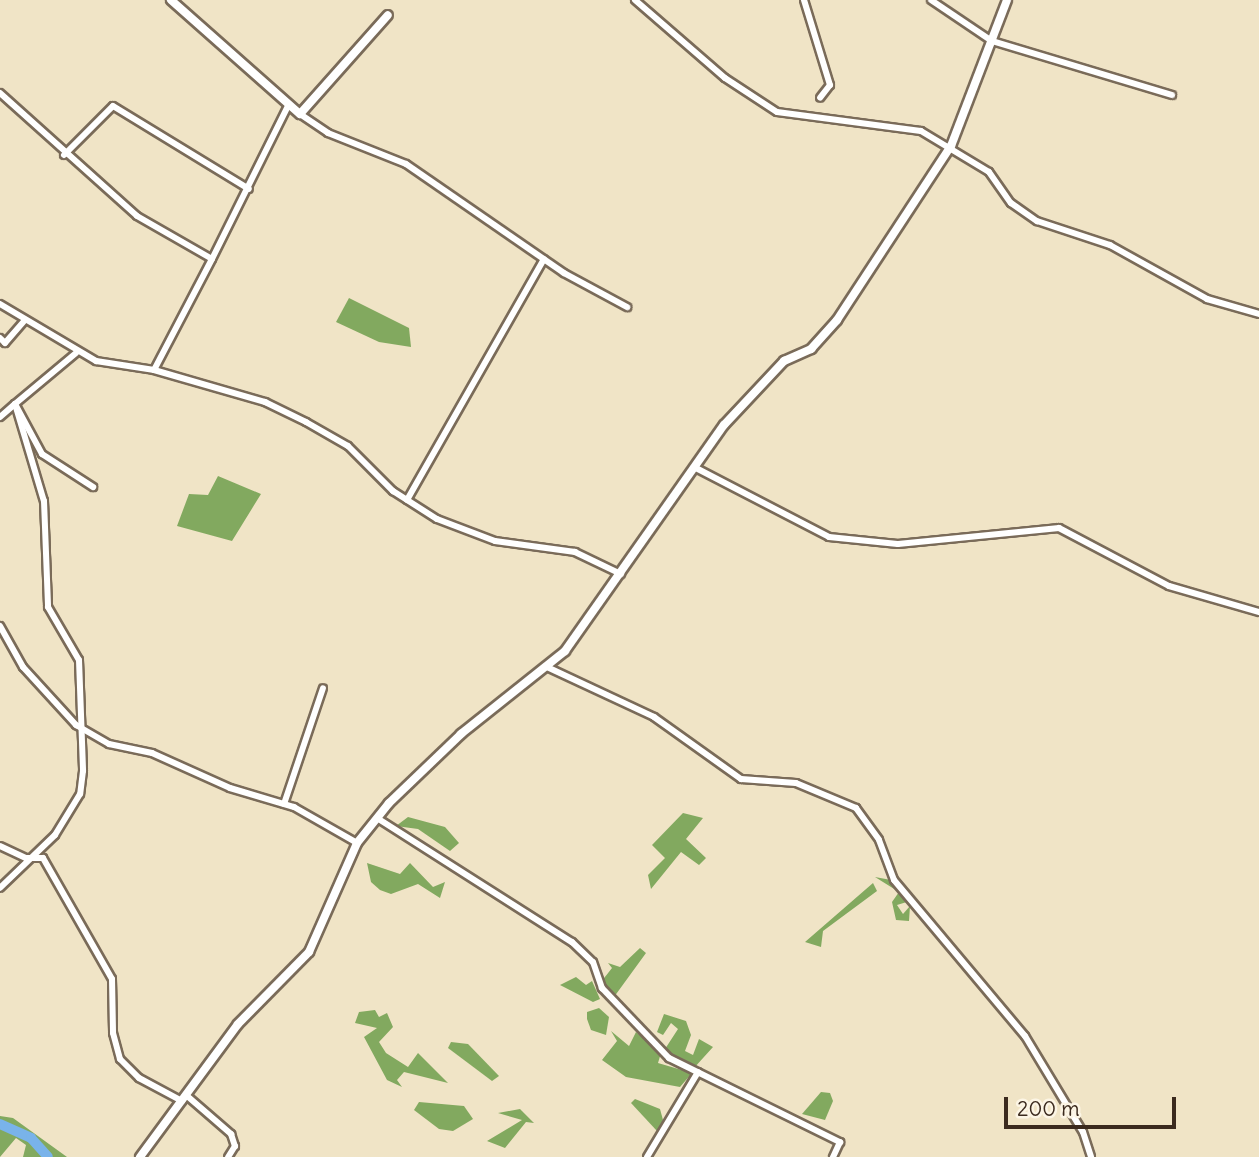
<!DOCTYPE html>
<style>
body{margin:0}
#map{position:relative;width:1259px;height:1157px;overflow:hidden;background:#f0e4c6;font-family:Delius,sans-serif}
div>[style]{position:absolute}
.forest>*{inset:0;background:#82a95f}
.river>*{height:10px;margin:-5px;padding:0 5px;transform-origin:5px;border-radius:5px;background:#79b3ea}
.roads{filter:drop-shadow(2px 0 #7a6b59) drop-shadow(-2px 0 #7a6b59) drop-shadow(0 2px #7a6b59) drop-shadow(0 -2px #7a6b59)}
.street>*{height:6px;margin:-3px;padding:0 3px;transform-origin:3px;border-radius:3px;background:#fff}
.secondary>*{height:8px;margin:-4px;padding:0 4px;transform-origin:4px;border-radius:4px;background:#fff}
span{translate:-50% -50%;white-space:nowrap;text-align:center;line-height:1.15;-webkit-text-stroke:6px #fcf5e5;paint-order:stroke}
.scale{position:absolute;left:1004px;top:1097px;width:172px;height:32px;box-sizing:border-box;border:4px solid #3b2a1e;border-top:0;padding-left:9px;font-size:21px;line-height:24px;white-space:nowrap;color:#3b2a1e;-webkit-text-stroke:5px #fcf5e5;paint-order:stroke}
</style>
<div id="map">
<div class="forest">
<i style="clip-path:polygon(349px 298px,409px 328px,411px 347px,379px 342px,336px 322px)"></i>
<i style="clip-path:polygon(218px 476px,261px 494px,232px 541px,177px 526px,189px 494px,208px 495px)"></i>
<i style="clip-path:polygon(683px 813px,703px 818px,686px 839px,706px 858px,699px 865px,681px 852px,651px 889px,648px 875px,665px 858px,652px 845px)"></i>
<i style="clip-path:polygon(408px 817px,445px 827px,459px 843px,450px 851px,418px 829px,396px 826px)"></i>
<i style="clip-path:polygon(367px 863px,400px 874px,410px 863px,433px 887px,445px 882px,440px 898px,418px 884px,391px 894px,380px 890px,371px 882px)"></i>
<i style="clip-path:polygon(875px 877px,891px 880px,910px 901px,897px 905px,903px 914px,910px 906px,909px 921px,896px 920px,892px 902px,899px 892px)"></i>
<i style="clip-path:polygon(873px 883px,877px 891px,823px 931px,821px 947px,805px 942px)"></i>
<i style="clip-path:polygon(640px 948px,646px 953px,614px 997px,601px 982px,612px 968px,608px 963px,620px 967px)"></i>
<i style="clip-path:polygon(576px 977px,586px 985px,592px 981px,600px 999px,593px 1002px,560px 985px)"></i>
<i style="clip-path:polygon(599px 1008px,609px 1017px,606px 1035px,591px 1030px,587px 1019px,587px 1012px)"></i>
<i style="clip-path:polygon(375px 1010px,379px 1017px,387px 1013px,393px 1027px,379px 1042px,386px 1053px,408px 1067px,418px 1053px,448px 1083px,404px 1072px,397px 1080px,402px 1087px,387px 1080px,364px 1037px,377px 1028px,355px 1023px,359px 1012px)"></i>
<i style="clip-path:polygon(664px 1014px,686px 1021px,691px 1035px,685px 1051px,693px 1055px,699px 1039px,713px 1047px,694px 1068px,665px 1049px,678px 1029px,671px 1023px,663px 1035px,657px 1032px)"></i>
<i style="clip-path:polygon(611px 1031px,629px 1046px,636px 1032px,661px 1053px,658px 1063px,692px 1073px,680px 1087px,626px 1077px,602px 1060px,617px 1041px)"></i>
<i style="clip-path:polygon(451px 1042px,468px 1044px,499px 1076px,492px 1081px,448px 1048px)"></i>
<i style="clip-path:polygon(821px 1092px,830px 1093px,833px 1101px,825px 1120px,802px 1114px)"></i>
<i style="clip-path:polygon(635px 1099px,660px 1109px,663px 1120px,657px 1131px,631px 1103px)"></i>
<i style="clip-path:polygon(419px 1102px,464px 1106px,473px 1119px,453px 1131px,439px 1129px,414px 1110px)"></i>
<i style="clip-path:polygon(520px 1109px,534px 1123px,526px 1122px,505px 1148px,487px 1141px,522px 1120px,498px 1113px)"></i>
<i style="clip-path:polygon(0 1116px,13px 1118px,67px 1157px,23px 1157px,26px 1145px,16px 1138px,0 1157px)"></i>
</div>
<div class="river">
<i style="left:0;top:1124px;width:34px;rotate:24deg"></i>
<i style="left:31px;top:1138px;width:25px;rotate:48deg"></i>
</div>
<div class="roads">
<div class="street">
<i style="left:635px;top:0;width:119px;rotate:40.9deg"></i>
<i style="left:725px;top:78px;width:62px;rotate:33.2deg"></i>
<i style="left:777px;top:112px;width:145px;rotate:7.5deg"></i>
<i style="left:921px;top:131px;width:79px;rotate:31.1deg"></i>
<i style="left:989px;top:172px;width:38px;rotate:55deg"></i>
<i style="left:1011px;top:203px;width:32px;rotate:35deg"></i>
<i style="left:1037px;top:221px;width:77px;rotate:18.2deg"></i>
<i style="left:1110px;top:245px;width:111px;rotate:29.1deg"></i>
<i style="left:1207px;top:299px;width:54px;rotate:16.1deg"></i>
<i style="left:804px;top:0;width:89px;rotate:73deg"></i>
<i style="left:830px;top:85px;width:16px;rotate:128deg"></i>
<i style="left:931px;top:0;width:73px;rotate:33.9deg"></i>
<i style="left:992px;top:41px;width:188px;rotate:16.7deg"></i>
<i style="left:0;top:93px;width:184px;rotate:41.9deg"></i>
<i style="left:137px;top:216px;width:86px;rotate:29.8deg"></i>
<i style="left:212px;top:259px;width:125px;rotate:117.6deg"></i>
<i style="left:300px;top:114px;width:34px;rotate:34deg"></i>
<i style="left:328px;top:133px;width:84px;rotate:21.7deg"></i>
<i style="left:406px;top:164px;width:192px;rotate:34.6deg"></i>
<i style="left:564px;top:273px;width:72px;rotate:28.4deg"></i>
<i style="left:64px;top:155px;width:69px;rotate:-45deg"></i>
<i style="left:113px;top:106px;width:159px;rotate:31.4deg"></i>
<i style="left:212px;top:259px;width:171px;rotate:-63.6deg"></i>
<i style="left:0;top:304px;width:112px;rotate:30.7deg"></i>
<i style="left:96px;top:361px;width:59px;rotate:8.8deg"></i>
<i style="left:154px;top:370px;width:116px;rotate:16.1deg"></i>
<i style="left:265px;top:402px;width:46px;rotate:26deg"></i>
<i style="left:306px;top:422px;width:48px;rotate:29.7deg"></i>
<i style="left:348px;top:446px;width:64px;rotate:45deg"></i>
<i style="left:393px;top:491px;width:52px;rotate:32.5deg"></i>
<i style="left:437px;top:519px;width:62px;rotate:20.8deg"></i>
<i style="left:495px;top:541px;width:81px;rotate:7.8deg"></i>
<i style="left:575px;top:552px;width:51px;rotate:25.6deg"></i>
<i style="left:0;top:338px;width:7px;rotate:45deg"></i>
<i style="left:5px;top:343px;width:30px;rotate:-49deg"></i>
<i style="left:76px;top:353px;width:80px;rotate:140.1deg"></i>
<i style="left:15px;top:404px;width:57px;rotate:61.6deg"></i>
<i style="left:42px;top:454px;width:61px;rotate:32.9deg"></i>
<i style="left:0;top:417px;width:20px;rotate:-41deg"></i>
<i style="left:15px;top:404px;width:101px;rotate:73.4deg"></i>
<i style="left:44px;top:501px;width:106px;rotate:87.8deg"></i>
<i style="left:48px;top:607px;width:61px;rotate:59.7deg"></i>
<i style="left:79px;top:660px;width:111px;rotate:87.9deg"></i>
<i style="left:83px;top:771px;width:23px;rotate:97deg"></i>
<i style="left:80px;top:794px;width:48px;rotate:121.4deg"></i>
<i style="left:55px;top:835px;width:76px;rotate:136.1deg"></i>
<i style="left:694px;top:467px;width:152px;rotate:27.4deg"></i>
<i style="left:829px;top:537px;width:69px;rotate:5.8deg"></i>
<i style="left:898px;top:544px;width:162px;rotate:-5.7deg"></i>
<i style="left:1059px;top:528px;width:124px;rotate:27.8deg"></i>
<i style="left:1169px;top:586px;width:94px;rotate:16.1deg"></i>
<i style="left:407px;top:500px;width:277px;rotate:-60.4deg"></i>
<i style="left:0;top:626px;width:47px;rotate:60.7deg"></i>
<i style="left:23px;top:667px;width:79px;rotate:47.6deg"></i>
<i style="left:76px;top:725px;width:38px;rotate:30deg"></i>
<i style="left:109px;top:744px;width:44px;rotate:11.8deg"></i>
<i style="left:152px;top:753px;width:85px;rotate:24.2deg"></i>
<i style="left:230px;top:788px;width:67px;rotate:16.5deg"></i>
<i style="left:294px;top:807px;width:73px;rotate:29.7deg"></i>
<i style="left:547px;top:667px;width:118px;rotate:25deg"></i>
<i style="left:654px;top:717px;width:107px;rotate:35.5deg"></i>
<i style="left:741px;top:779px;width:55px;rotate:4.2deg"></i>
<i style="left:796px;top:783px;width:65px;rotate:22.6deg"></i>
<i style="left:856px;top:808px;width:39px;rotate:54deg"></i>
<i style="left:879px;top:840px;width:43px;rotate:69.4deg"></i>
<i style="left:894px;top:880px;width:204px;rotate:50deg"></i>
<i style="left:1025px;top:1036px;width:112px;rotate:58.9deg"></i>
<i style="left:1083px;top:1132px;width:26px;rotate:72deg"></i>
<i style="left:284px;top:804px;width:122px;rotate:-71.4deg"></i>
<i style="left:377px;top:818px;width:231px;rotate:32.5deg"></i>
<i style="left:572px;top:942px;width:29px;rotate:44deg"></i>
<i style="left:593px;top:962px;width:28px;rotate:71deg"></i>
<i style="left:602px;top:988px;width:97px;rotate:46.3deg"></i>
<i style="left:669px;top:1058px;width:191px;rotate:26.2deg"></i>
<i style="left:840px;top:1142px;width:17px;rotate:115deg"></i>
<i style="left:0;top:846px;width:29px;rotate:25deg"></i>
<i style="left:26px;top:858px;width:17px"></i>
<i style="left:43px;top:858px;width:139px;rotate:60.3deg"></i>
<i style="left:112px;top:979px;width:54px;rotate:88.9deg"></i>
<i style="left:113px;top:1033px;width:27px;rotate:75deg"></i>
<i style="left:120px;top:1059px;width:27px;rotate:45deg"></i>
<i style="left:139px;top:1078px;width:49px;rotate:28.1deg"></i>
<i style="left:186px;top:1095px;width:60px;rotate:40.9deg"></i>
<i style="left:231px;top:1134px;width:13px;rotate:72deg"></i>
<i style="left:235px;top:1146px;width:13px;rotate:122deg"></i>
<i style="left:647px;top:1157px;width:99px;rotate:-59deg"></i>
</div>
<div class="secondary">
<i style="left:171px;top:0;width:172px;rotate:41.5deg"></i>
<i style="left:300px;top:114px;width:132px;rotate:-48.4deg"></i>
<i style="left:140px;top:1157px;width:165px;rotate:-53.6deg"></i>
<i style="left:238px;top:1024px;width:101px;rotate:-45.4deg"></i>
<i style="left:309px;top:952px;width:119px;rotate:-66.2deg"></i>
<i style="left:357px;top:843px;width:51px;rotate:-51.3deg"></i>
<i style="left:389px;top:803px;width:100px;rotate:-43.8deg"></i>
<i style="left:461px;top:734px;width:133px;rotate:-38.6deg"></i>
<i style="left:565px;top:651px;width:276px;rotate:-54.9deg"></i>
<i style="left:724px;top:425px;width:88px;rotate:-46.8deg"></i>
<i style="left:784px;top:361px;width:30px;rotate:-24deg"></i>
<i style="left:811px;top:349px;width:39px;rotate:-48deg"></i>
<i style="left:837px;top:320px;width:208px;rotate:-56.8deg"></i>
<i style="left:951px;top:146px;width:156px;rotate:-69deg"></i>
</div>
</div>
<div class="scale">200 m</div>
</div>
